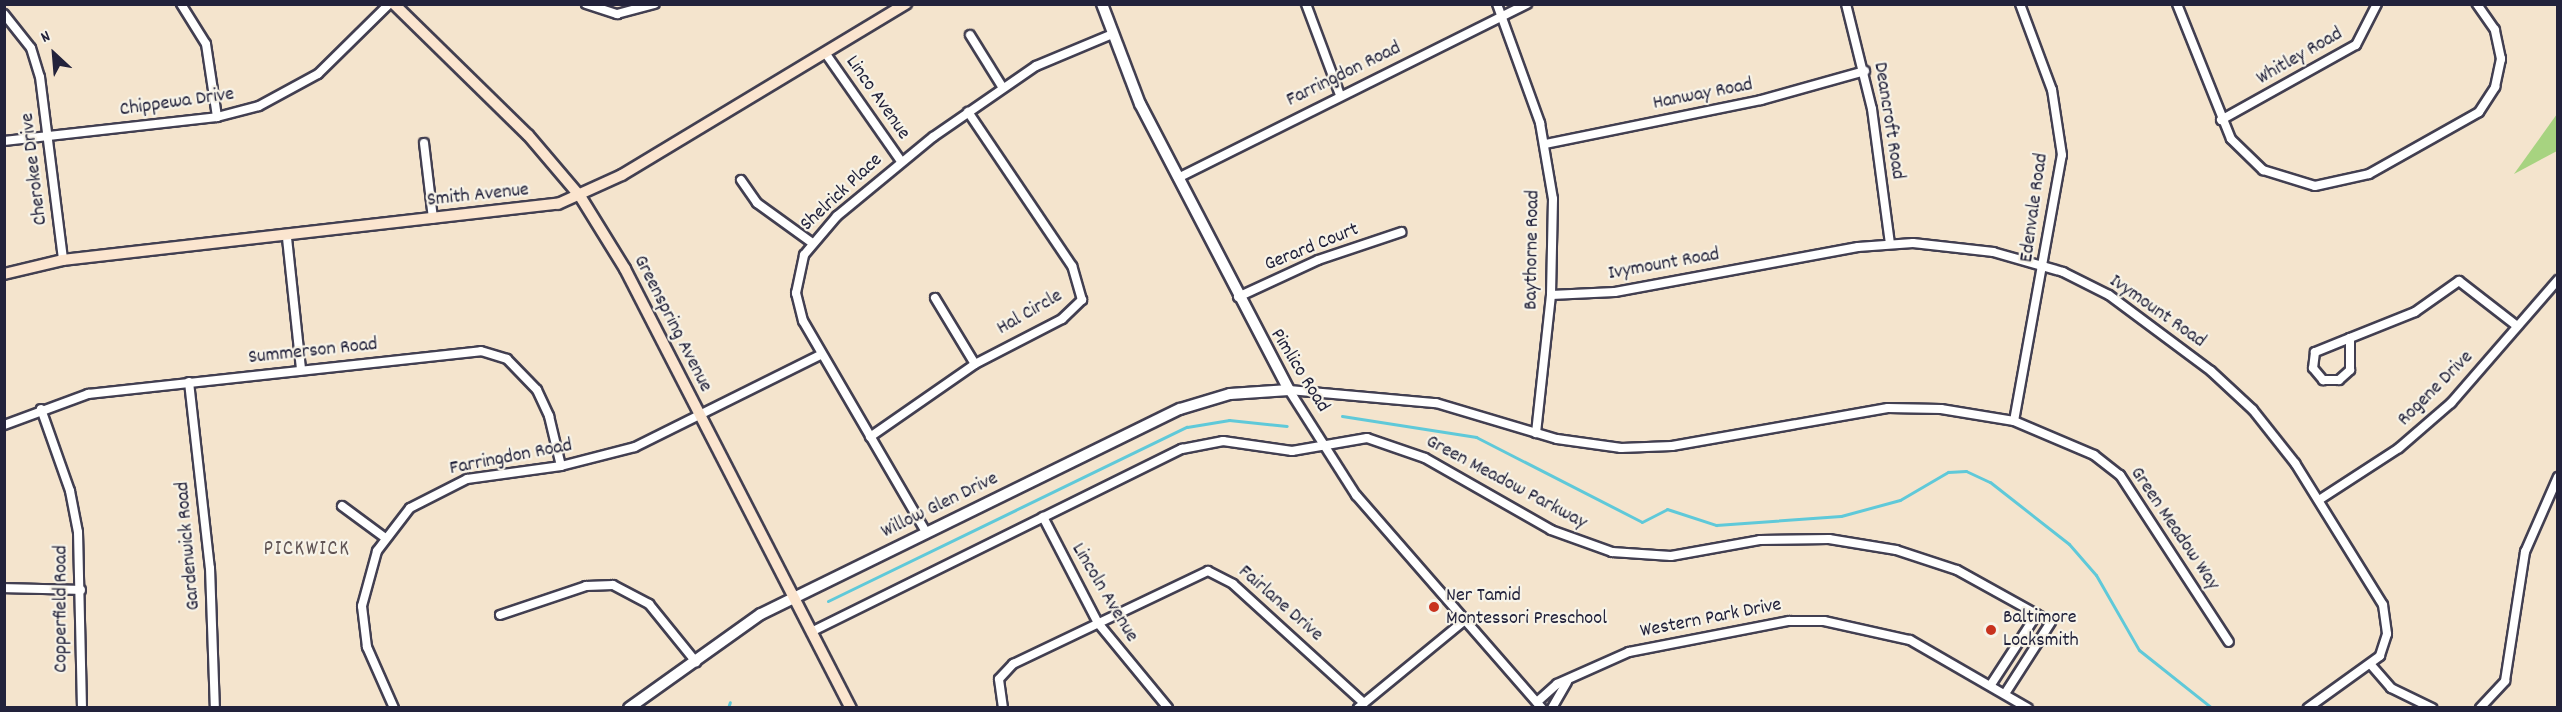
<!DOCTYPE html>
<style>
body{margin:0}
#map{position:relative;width:2562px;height:712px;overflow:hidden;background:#f4e4cd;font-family:Dekko,sans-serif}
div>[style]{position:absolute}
.green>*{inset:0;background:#a7d380}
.stream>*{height:3px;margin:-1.5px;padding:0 1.5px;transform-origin:1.5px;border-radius:1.5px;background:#5fc9d9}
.roads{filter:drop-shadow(2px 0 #423f51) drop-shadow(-2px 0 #423f51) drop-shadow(0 2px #423f51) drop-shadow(0 -2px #423f51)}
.minor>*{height:8px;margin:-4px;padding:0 4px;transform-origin:4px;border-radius:4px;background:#fff}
.tertiary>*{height:10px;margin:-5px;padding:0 5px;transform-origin:5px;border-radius:5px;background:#fff}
.secondary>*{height:10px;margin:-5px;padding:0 5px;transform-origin:5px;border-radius:5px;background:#fbe5cf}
.dots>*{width:16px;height:16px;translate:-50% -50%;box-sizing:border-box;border:3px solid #f7f3e8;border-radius:50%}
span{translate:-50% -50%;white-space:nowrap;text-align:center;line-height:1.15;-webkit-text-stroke:4.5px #f7f3e8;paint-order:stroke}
.street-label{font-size:20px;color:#22223b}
.poi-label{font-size:20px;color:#22223b}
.left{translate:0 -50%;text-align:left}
.neighbourhood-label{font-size:21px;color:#615555;letter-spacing:1.5px}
.frame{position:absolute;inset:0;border:6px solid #22223b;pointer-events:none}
.north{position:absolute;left:24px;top:24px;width:60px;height:60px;-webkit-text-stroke:4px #f7f3e8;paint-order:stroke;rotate:334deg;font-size:16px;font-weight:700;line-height:24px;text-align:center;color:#22223b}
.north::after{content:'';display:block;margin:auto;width:21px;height:27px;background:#22223b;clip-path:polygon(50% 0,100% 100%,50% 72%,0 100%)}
</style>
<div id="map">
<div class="green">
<i style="clip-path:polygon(2557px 114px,2557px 151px,2514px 174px)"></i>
</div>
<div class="stream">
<i style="left:1342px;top:416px;width:136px;rotate:8.9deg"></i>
<i style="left:1476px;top:437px;width:186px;rotate:27.1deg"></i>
<i style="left:1642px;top:522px;width:28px;rotate:-27deg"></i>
<i style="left:1667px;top:509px;width:52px;rotate:18.1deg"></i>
<i style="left:1716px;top:525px;width:125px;rotate:-4.1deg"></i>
<i style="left:1841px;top:516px;width:61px;rotate:-15.2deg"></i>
<i style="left:1900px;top:500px;width:56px;rotate:-30.3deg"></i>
<i style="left:1948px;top:472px;width:18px;rotate:-3deg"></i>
<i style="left:1966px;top:471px;width:26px;rotate:25deg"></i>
<i style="left:1990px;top:482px;width:100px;rotate:38.1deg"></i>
<i style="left:2069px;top:544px;width:41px;rotate:48.9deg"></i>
<i style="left:2096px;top:575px;width:86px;rotate:60.2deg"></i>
<i style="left:2139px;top:650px;width:93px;rotate:38.5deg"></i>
<i style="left:828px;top:601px;width:399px;rotate:-25.9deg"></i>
<i style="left:1187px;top:427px;width:43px;rotate:-9.5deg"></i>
<i style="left:1229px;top:420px;width:58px;rotate:5.9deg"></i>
<i style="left:728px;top:708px;width:6px;rotate:-72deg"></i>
</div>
<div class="roads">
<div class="minor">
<i style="left:181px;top:4px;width:47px;rotate:58deg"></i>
<i style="left:206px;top:44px;width:74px;rotate:81.4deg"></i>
<i style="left:586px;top:4px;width:33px;rotate:18deg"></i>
<i style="left:617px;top:14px;width:39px;rotate:-15deg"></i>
<i style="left:1306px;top:4px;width:97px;rotate:69.5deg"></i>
<i style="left:1497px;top:4px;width:127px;rotate:70.1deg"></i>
<i style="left:1540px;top:123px;width:77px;rotate:80.3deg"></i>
<i style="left:1553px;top:199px;width:96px;rotate:91.2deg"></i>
<i style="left:1551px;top:295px;width:139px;rotate:96.2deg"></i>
<i style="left:1846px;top:4px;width:108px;rotate:76.1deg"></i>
<i style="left:1872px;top:109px;width:136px;rotate:82.4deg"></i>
<i style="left:2177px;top:4px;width:145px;rotate:68.2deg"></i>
<i style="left:2231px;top:139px;width:45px;rotate:44.1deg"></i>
<i style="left:2263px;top:170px;width:54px;rotate:17.1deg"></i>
<i style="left:2315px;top:186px;width:55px;rotate:-12.5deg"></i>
<i style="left:2369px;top:174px;width:126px;rotate:-29.4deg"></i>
<i style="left:2479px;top:112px;width:30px;rotate:-57deg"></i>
<i style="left:2495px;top:87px;width:29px;rotate:-78deg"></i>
<i style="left:2501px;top:59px;width:30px;rotate:-102deg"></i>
<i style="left:2495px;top:30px;width:32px;rotate:-125deg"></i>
<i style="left:4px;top:14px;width:43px;rotate:51.5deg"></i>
<i style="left:31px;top:48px;width:30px;rotate:73deg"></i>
<i style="left:40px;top:77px;width:184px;rotate:82.8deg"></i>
<i style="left:970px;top:35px;width:62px;rotate:58.1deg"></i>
<i style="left:826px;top:54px;width:131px;rotate:55deg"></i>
<i style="left:2221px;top:120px;width:154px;rotate:-29.1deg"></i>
<i style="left:2356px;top:45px;width:46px;rotate:-62.9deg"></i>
<i style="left:4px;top:141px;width:214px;rotate:-6.4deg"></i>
<i style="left:217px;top:117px;width:43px;rotate:-14.7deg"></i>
<i style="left:259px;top:106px;width:67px;rotate:-28.5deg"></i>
<i style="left:318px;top:74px;width:100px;rotate:-44.6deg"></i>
<i style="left:424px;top:143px;width:76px;rotate:83.2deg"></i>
<i style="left:1545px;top:144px;width:220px;rotate:-11.5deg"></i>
<i style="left:1761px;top:100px;width:108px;rotate:-15.6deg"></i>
<i style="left:1178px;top:178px;width:390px;rotate:-26.5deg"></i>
<i style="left:741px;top:180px;width:28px;rotate:55deg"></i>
<i style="left:757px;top:203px;width:67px;rotate:35.8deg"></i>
<i style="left:287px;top:238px;width:133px;rotate:83.9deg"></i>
<i style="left:1551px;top:295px;width:64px;rotate:-2.7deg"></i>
<i style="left:1615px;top:292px;width:247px;rotate:-10.5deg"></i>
<i style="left:1858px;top:247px;width:55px;rotate:-4.2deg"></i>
<i style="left:1913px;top:243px;width:81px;rotate:6.4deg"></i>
<i style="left:1993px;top:252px;width:73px;rotate:15.9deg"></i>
<i style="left:2063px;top:272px;width:51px;rotate:26.6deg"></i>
<i style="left:2109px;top:295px;width:127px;rotate:36.7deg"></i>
<i style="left:2211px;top:371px;width:57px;rotate:42.9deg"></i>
<i style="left:2253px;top:410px;width:68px;rotate:51.6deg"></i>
<i style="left:2295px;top:463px;width:167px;rotate:58.2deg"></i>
<i style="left:2383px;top:605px;width:29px;rotate:82deg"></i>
<i style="left:2387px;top:634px;width:23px;rotate:108deg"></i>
<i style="left:2380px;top:656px;width:89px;rotate:144.2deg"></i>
<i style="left:1238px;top:297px;width:88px;rotate:-24.8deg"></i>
<i style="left:1318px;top:260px;width:88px;rotate:-18.6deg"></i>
<i style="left:935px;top:298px;width:77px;rotate:58.8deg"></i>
<i style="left:2350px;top:338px;width:38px;rotate:158deg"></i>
<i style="left:2315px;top:352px;width:16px;rotate:97deg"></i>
<i style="left:2313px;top:368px;width:16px;rotate:50deg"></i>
<i style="left:2323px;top:380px;width:16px"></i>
<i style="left:2339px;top:380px;width:15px;rotate:-42deg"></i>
<i style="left:2350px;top:370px;width:32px;rotate:-90deg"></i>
<i style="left:2350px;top:338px;width:70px;rotate:-21.8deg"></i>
<i style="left:2415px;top:312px;width:54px;rotate:-35.2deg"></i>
<i style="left:2459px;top:281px;width:73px;rotate:37.8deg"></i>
<i style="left:189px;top:382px;width:187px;rotate:83.6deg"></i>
<i style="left:210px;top:568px;width:140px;rotate:88deg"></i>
<i style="left:1289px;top:390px;width:148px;rotate:5.1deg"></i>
<i style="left:1436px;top:403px;width:126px;rotate:16.6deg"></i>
<i style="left:1557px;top:439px;width:65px;rotate:8deg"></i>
<i style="left:1621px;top:448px;width:51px;rotate:-2.2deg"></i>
<i style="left:1672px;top:446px;width:219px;rotate:-10deg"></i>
<i style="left:1888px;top:408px;width:53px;rotate:1.1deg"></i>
<i style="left:1941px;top:409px;width:74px;rotate:9.3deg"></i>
<i style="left:2014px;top:421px;width:87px;rotate:23deg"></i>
<i style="left:2094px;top:455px;width:33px;rotate:38deg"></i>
<i style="left:2120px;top:475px;width:199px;rotate:56.9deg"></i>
<i style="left:1289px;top:390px;width:125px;rotate:57.5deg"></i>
<i style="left:1356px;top:495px;width:283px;rotate:48.9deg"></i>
<i style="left:41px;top:409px;width:87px;rotate:70.5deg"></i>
<i style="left:70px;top:491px;width:42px;rotate:79deg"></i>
<i style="left:78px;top:532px;width:176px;rotate:88.7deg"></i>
<i style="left:2014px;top:421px;width:270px;rotate:-79.8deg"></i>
<i style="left:2062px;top:155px;width:66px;rotate:-98.7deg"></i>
<i style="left:2052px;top:90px;width:92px;rotate:-110.4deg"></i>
<i style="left:4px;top:425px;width:90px;rotate:-20.3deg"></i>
<i style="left:88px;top:394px;width:395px;rotate:-6.2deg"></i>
<i style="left:481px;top:351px;width:27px;rotate:17deg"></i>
<i style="left:507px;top:359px;width:43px;rotate:45.9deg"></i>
<i style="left:537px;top:390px;width:29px;rotate:65deg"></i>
<i style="left:549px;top:416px;width:51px;rotate:76.5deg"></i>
<i style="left:870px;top:437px;width:128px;rotate:-34.8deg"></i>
<i style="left:975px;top:364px;width:98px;rotate:-27.3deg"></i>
<i style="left:1062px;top:319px;width:28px;rotate:-44deg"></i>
<i style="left:1082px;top:300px;width:35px;rotate:-106deg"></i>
<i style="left:1072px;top:266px;width:186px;rotate:-124deg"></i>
<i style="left:2319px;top:500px;width:95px;rotate:-33deg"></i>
<i style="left:2399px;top:448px;width:69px;rotate:-40.9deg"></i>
<i style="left:2451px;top:403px;width:163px;rotate:-49deg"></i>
<i style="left:342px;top:506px;width:52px;rotate:36.4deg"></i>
<i style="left:1043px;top:517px;width:119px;rotate:62.6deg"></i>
<i style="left:1098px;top:623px;width:110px;rotate:50.5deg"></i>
<i style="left:926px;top:532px;width:244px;rotate:-120.2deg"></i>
<i style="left:803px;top:321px;width:29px;rotate:-104deg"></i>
<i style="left:796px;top:293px;width:39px;rotate:-78deg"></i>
<i style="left:804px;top:255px;width:51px;rotate:-49.8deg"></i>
<i style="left:837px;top:216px;width:124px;rotate:-39.5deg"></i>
<i style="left:933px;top:137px;width:125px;rotate:-34.6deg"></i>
<i style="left:1036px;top:66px;width:80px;rotate:-22.7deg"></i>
<i style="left:4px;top:588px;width:77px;rotate:1.5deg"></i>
<i style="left:500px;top:615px;width:91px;rotate:-18.6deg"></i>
<i style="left:586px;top:586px;width:27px;rotate:-2deg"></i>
<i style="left:613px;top:585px;width:41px;rotate:27.8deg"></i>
<i style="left:649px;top:604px;width:75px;rotate:51deg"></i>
<i style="left:811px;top:632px;width:414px;rotate:-26.3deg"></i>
<i style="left:1182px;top:449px;width:42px;rotate:-11deg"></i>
<i style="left:1223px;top:441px;width:70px;rotate:8.2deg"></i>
<i style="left:1292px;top:451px;width:76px;rotate:-9.8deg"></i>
<i style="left:1367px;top:438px;width:61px;rotate:19deg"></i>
<i style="left:1425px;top:458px;width:145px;rotate:29.7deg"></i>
<i style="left:1551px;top:530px;width:65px;rotate:19.8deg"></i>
<i style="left:1612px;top:552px;width:59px;rotate:3.9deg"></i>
<i style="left:1671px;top:556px;width:90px;rotate:-10.2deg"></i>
<i style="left:1760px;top:540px;width:69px;rotate:-0.8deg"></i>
<i style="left:1829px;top:539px;width:68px;rotate:9.3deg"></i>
<i style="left:1896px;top:550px;width:64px;rotate:18.2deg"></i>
<i style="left:1957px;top:570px;width:107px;rotate:29deg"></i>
<i style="left:2051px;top:622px;width:83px;rotate:122.7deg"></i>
<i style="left:2372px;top:666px;width:29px;rotate:49deg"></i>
<i style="left:2391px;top:688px;width:46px;rotate:26deg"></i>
<i style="left:1992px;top:683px;width:82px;rotate:-56.9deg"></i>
<i style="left:1537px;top:702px;width:27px;rotate:-42deg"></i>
<i style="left:1557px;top:684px;width:79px;rotate:-24deg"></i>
<i style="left:1629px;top:652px;width:163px;rotate:-11deg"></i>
<i style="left:1789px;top:621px;width:35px"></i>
<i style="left:1824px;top:621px;width:88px;rotate:12.5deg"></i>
<i style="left:1910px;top:640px;width:136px;rotate:30deg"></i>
<i style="left:394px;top:708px;width:67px;rotate:-113.9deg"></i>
<i style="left:367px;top:647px;width:41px;rotate:-97deg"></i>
<i style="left:362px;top:606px;width:57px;rotate:-74.7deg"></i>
<i style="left:377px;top:551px;width:54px;rotate:-52.5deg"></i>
<i style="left:410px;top:508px;width:64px;rotate:-27deg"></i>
<i style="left:467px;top:479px;width:95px;rotate:-7.9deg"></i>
<i style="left:561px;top:466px;width:76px;rotate:-14.4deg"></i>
<i style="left:635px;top:447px;width:207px;rotate:-26.4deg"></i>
<i style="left:1003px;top:708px;width:29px;rotate:-98deg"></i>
<i style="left:999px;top:679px;width:21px;rotate:-47deg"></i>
<i style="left:1013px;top:664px;width:216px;rotate:-25.5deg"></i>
<i style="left:1208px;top:571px;width:28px;rotate:27deg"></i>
<i style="left:1233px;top:584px;width:177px;rotate:42.3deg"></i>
<i style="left:1358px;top:708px;width:139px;rotate:-39.4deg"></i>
<i style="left:1552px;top:708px;width:30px;rotate:-60deg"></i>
<i style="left:2480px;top:708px;width:37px;rotate:-47deg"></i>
<i style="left:2505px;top:681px;width:131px;rotate:-81.2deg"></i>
<i style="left:2525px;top:552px;width:82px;rotate:-66.3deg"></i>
</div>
<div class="tertiary">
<i style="left:629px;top:708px;width:162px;rotate:-35.5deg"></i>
<i style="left:761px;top:614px;width:466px;rotate:-26.1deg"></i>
<i style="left:1180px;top:409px;width:52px;rotate:-16.7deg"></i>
<i style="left:1230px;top:394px;width:59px;rotate:-3.9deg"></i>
<i style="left:1289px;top:390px;width:322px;rotate:-117.5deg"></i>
<i style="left:1140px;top:104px;width:107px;rotate:-110.8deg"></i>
</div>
<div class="secondary">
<i style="left:394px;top:4px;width:187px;rotate:44.4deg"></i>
<i style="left:528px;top:135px;width:80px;rotate:49.6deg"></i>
<i style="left:580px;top:196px;width:86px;rotate:58.3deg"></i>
<i style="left:625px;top:269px;width:494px;rotate:62.8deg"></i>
<i style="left:4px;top:274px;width:61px;rotate:-13.3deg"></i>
<i style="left:63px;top:260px;width:498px;rotate:-6.5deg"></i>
<i style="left:558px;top:204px;width:70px;rotate:-24.4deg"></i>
<i style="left:622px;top:175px;width:332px;rotate:-31.1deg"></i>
</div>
</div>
<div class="dots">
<i style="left:1434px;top:607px;background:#c8321e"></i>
<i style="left:1991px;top:630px;background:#c8321e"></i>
</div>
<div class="street-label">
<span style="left:2300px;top:57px;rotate:-30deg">Whitley Road</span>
<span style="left:1344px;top:75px;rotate:-26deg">Farringdon Road</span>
<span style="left:1703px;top:95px;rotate:-11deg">Hanway Road</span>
<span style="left:877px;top:98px;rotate:55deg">Linco Avenue</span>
<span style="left:177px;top:103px;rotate:-8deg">Chippewa Drive</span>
<span style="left:1888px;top:121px;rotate:81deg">Deancroft Road</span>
<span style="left:35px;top:169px;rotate:-97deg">Cherokee Drive</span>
<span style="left:842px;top:193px;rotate:-43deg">Shelrick Place</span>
<span style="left:478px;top:196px;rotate:-6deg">Smith Avenue</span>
<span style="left:2035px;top:208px;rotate:-82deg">Edenvale Road</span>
<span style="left:1312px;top:248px;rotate:-22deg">Gerard Court</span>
<span style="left:1533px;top:250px;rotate:-89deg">Baythorne Road</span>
<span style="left:1664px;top:265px;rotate:-10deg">Ivymount Road</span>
<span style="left:2157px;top:312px;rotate:35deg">Ivymount Road</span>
<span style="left:1030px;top:313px;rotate:-30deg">Hal Circle</span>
<span style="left:672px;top:324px;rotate:63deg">Greenspring Avenue</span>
<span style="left:313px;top:352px;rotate:-6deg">Summerson Road</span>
<span style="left:1299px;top:371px;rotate:58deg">Pimlico Road</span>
<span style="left:2436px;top:389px;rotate:-45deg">Rogene Drive</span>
<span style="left:511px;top:458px;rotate:-11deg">Farringdon Road</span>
<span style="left:1506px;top:483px;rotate:28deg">Green Meadow Parkway</span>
<span style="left:940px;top:506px;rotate:-26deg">Willow Glen Drive</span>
<span style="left:2174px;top:529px;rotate:56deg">Green Meadow Way</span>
<span style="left:189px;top:546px;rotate:-95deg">Gardenwick Road</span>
<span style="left:1104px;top:593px;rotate:59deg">Lincoln Avenue</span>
<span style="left:1280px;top:604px;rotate:41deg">Fairlane Drive</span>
<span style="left:62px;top:609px;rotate:-90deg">Copperfield Road</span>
<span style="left:1711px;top:619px;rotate:-11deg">Western Park Drive</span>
</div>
<div class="poi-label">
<span class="left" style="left:1446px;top:608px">Ner Tamid<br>Montessori Preschool</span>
<span class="left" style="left:2003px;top:630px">Baltimore<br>Locksmith</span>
</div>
<div class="neighbourhood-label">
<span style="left:307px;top:550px">PICKWICK</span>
</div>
<div class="frame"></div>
<div class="north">N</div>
</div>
